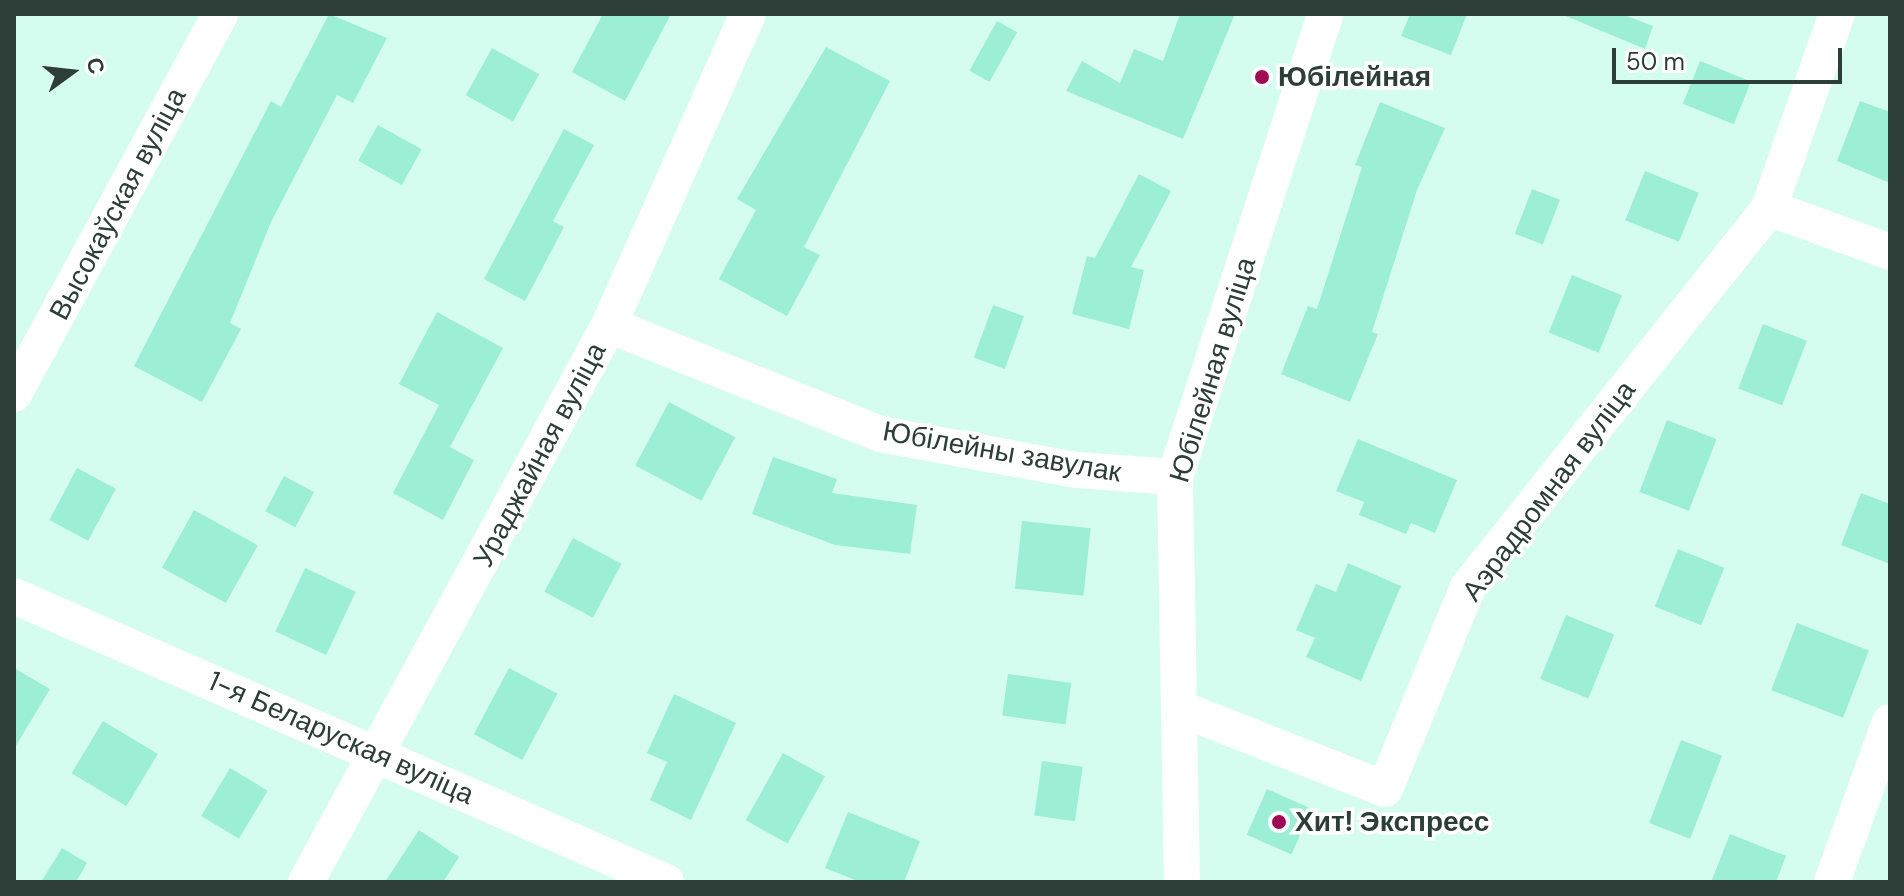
<!DOCTYPE html>
<meta charset="utf-8">
<style>
body{margin:0}
#map{position:relative;width:1904px;height:896px;overflow:hidden;background:#d5fdef;font-family:"DM Sans",sans-serif}
div>[style]{position:absolute}
.building>*{inset:0;background:#9cefd4;transform-origin:0 0}
.minor>*{height:36px;margin:-18px;padding:0 18px;transform-origin:18px;border-radius:18px;background:#fff}
.dots>*{width:22px;height:22px;translate:-50% -50%;box-sizing:border-box;border:4px solid #fff;border-radius:50%}
span{translate:-50% -50%;white-space:nowrap;text-align:center;line-height:1.15;-webkit-text-stroke:7px #fff;paint-order:stroke}
.poi-label{font-size:28px;color:#2d3d38;font-weight:700}
.left{translate:0 -50%;text-align:left}
.street-label{font-size:28px;color:#2d3d38}
.frame{position:absolute;inset:0;border:16px solid #2d3d38;pointer-events:none}
.north{position:absolute;left:32px;top:32px;width:80px;height:80px;-webkit-text-stroke:6px #fff;paint-order:stroke;rotate:75deg;font-size:22px;font-weight:700;line-height:32px;text-align:center;color:#2d3d38}
.north::after{content:'';display:block;margin:auto;width:28px;height:36px;background:#2d3d38;clip-path:polygon(50% 0,100% 100%,50% 72%,0 100%)}
.scale{position:absolute;left:1612px;top:48px;width:230px;height:36px;box-sizing:border-box;border:4px solid #2d3d38;border-top:0;padding-left:10px;font-size:24px;line-height:28px;white-space:nowrap;color:#2d3d38;-webkit-text-stroke:6px #fff;paint-order:stroke}
</style>
<div id="map">
<div class="building">
<i style="clip-path:polygon(329px 14px,387px 38px,353px 103px,337px 95px,271px 222px,230px 323px,241px 329px,202px 402px,134px 366px,271px 101px,281px 107px)"></i>
<i style="clip-path:polygon(603px 14px,671px 14px,625px 101px,572px 72px)"></i>
<i style="clip-path:polygon(1180px 14px,1235px 14px,1183px 139px,1066px 91px,1082px 61px,1120px 83px,1134px 49px,1163px 61px)"></i>
<i style="clip-path:polygon(1410px 14px,1467px 14px,1451px 55px,1401px 36px)"></i>
<i style="clip-path:polygon(1561px 14px,1621px 14px,1653px 26px,1645px 49px)"></i>
<i style="left:997px;top:21px;width:23px;height:57px;rotate:29deg"></i>
<i style="clip-path:polygon(826px 47px,890px 81px,804px 247px,820px 255px,787px 316px,719px 279px,756px 210px,737px 199px)"></i>
<i style="left:492px;top:48px;width:54px;height:54px;rotate:29deg"></i>
<i style="left:1700px;top:61px;width:55px;height:46px;rotate:22deg"></i>
<i style="clip-path:polygon(1860px 101px,1890px 112px,1890px 183px,1837px 161px)"></i>
<i style="clip-path:polygon(1380px 102px,1445px 128px,1417px 190px,1372px 332px,1378px 334px,1350px 402px,1281px 374px,1308px 306px,1317px 309px,1362px 167px,1355px 165px)"></i>
<i style="left:378px;top:125px;width:50px;height:41px;rotate:29deg"></i>
<i style="clip-path:polygon(564px 129px,594px 145px,553px 221px,564px 227px,525px 301px,484px 279px)"></i>
<i style="left:1645px;top:171px;width:58px;height:53px;rotate:22deg"></i>
<i style="clip-path:polygon(1139px 174px,1171px 191px,1131px 267px,1144px 270px,1129px 329px,1072px 314px,1087px 256px,1095px 258px)"></i>
<i style="left:1532px;top:189px;width:30px;height:48px;rotate:21deg"></i>
<i style="left:1572px;top:275px;width:54px;height:62px;rotate:22deg"></i>
<i style="left:993px;top:305px;width:33px;height:56px;rotate:20deg"></i>
<i style="clip-path:polygon(437px 312px,503px 348px,450px 447px,474px 460px,443px 520px,393px 493px,439px 405px,399px 384px)"></i>
<i style="left:1763px;top:324px;width:47px;height:69px;rotate:21deg"></i>
<i style="left:669px;top:402px;width:75px;height:72px;rotate:28deg"></i>
<i style="left:1667px;top:420px;width:53px;height:77px;rotate:21deg"></i>
<i style="clip-path:polygon(1358px 439px,1457px 480px,1435px 533px,1411px 523px,1406px 534px,1359px 515px,1364px 502px,1336px 491px)"></i>
<i style="clip-path:polygon(773px 457px,837px 479px,832px 493px,917px 505px,910px 554px,835px 545px,752px 514px)"></i>
<i style="left:77px;top:468px;width:44px;height:59px;rotate:28deg"></i>
<i style="left:284px;top:476px;width:34px;height:40px;rotate:28deg"></i>
<i style="clip-path:polygon(1861px 493px,1890px 504px,1890px 564px,1841px 545px)"></i>
<i style="left:194px;top:510px;width:73px;height:66px;rotate:29deg"></i>
<i style="left:1022px;top:521px;width:69px;height:68px;rotate:6deg"></i>
<i style="left:573px;top:538px;width:55px;height:61px;rotate:28deg"></i>
<i style="left:1678px;top:549px;width:50px;height:62px;rotate:22deg"></i>
<i style="clip-path:polygon(1348px 563px,1401px 586px,1361px 681px,1306px 657px,1315px 638px,1296px 630px,1316px 584px,1336px 592px)"></i>
<i style="left:305px;top:568px;width:56px;height:70px;rotate:25deg"></i>
<i style="left:1566px;top:615px;width:52px;height:69px;rotate:22deg"></i>
<i style="left:1797px;top:623px;width:77px;height:72px;rotate:21deg"></i>
<i style="clip-path:polygon(14px 668px,50px 689px,14px 749px)"></i>
<i style="left:509px;top:668px;width:55px;height:75px;rotate:28deg"></i>
<i style="left:1008px;top:674px;width:64px;height:42px;rotate:8deg"></i>
<i style="clip-path:polygon(674px 694px,736px 723px,691px 820px,650px 800px,667px 762px,647px 753px)"></i>
<i style="left:103px;top:721px;width:64px;height:61px;rotate:31deg"></i>
<i style="left:1681px;top:740px;width:44px;height:89px;rotate:21deg"></i>
<i style="left:783px;top:753px;width:48px;height:77px;rotate:29deg"></i>
<i style="left:1042px;top:761px;width:41px;height:55px;rotate:8deg"></i>
<i style="left:230px;top:768px;width:44px;height:56px;rotate:31deg"></i>
<i style="left:1267px;top:789px;width:49px;height:50px;rotate:24deg"></i>
<i style="clip-path:polygon(848px 812px,920px 841px,904px 882px,860px 882px,825px 868px)"></i>
<i style="clip-path:polygon(419px 830px,459px 857px,443px 882px,385px 882px)"></i>
<i style="clip-path:polygon(1730px 834px,1786px 856px,1776px 882px,1711px 882px)"></i>
<i style="clip-path:polygon(62px 848px,87px 863px,76px 882px,41px 882px)"></i>
</div>
<div class="minor">
<i style="left:1769px;top:208px;width:129px;rotate:20deg"></i>
<i style="left:609px;top:325px;width:292px;rotate:21.9deg"></i>
<i style="left:880px;top:434px;width:200px;rotate:10.4deg"></i>
<i style="left:1077px;top:470px;width:98px;rotate:4.1deg"></i>
<i style="left:14px;top:394px;width:432px;rotate:-61.5deg"></i>
<i style="left:14px;top:596px;width:712px;rotate:23.68deg"></i>
<i style="left:1179px;top:708px;width:221px;rotate:21.5deg"></i>
<i style="left:1385px;top:789px;width:218px;rotate:-67.7deg"></i>
<i style="left:1468px;top:587px;width:484px;rotate:-51.5deg"></i>
<i style="left:1769px;top:208px;width:206px;rotate:-70.7deg"></i>
<i style="left:306px;top:882px;width:634px;rotate:-61.45deg"></i>
<i style="left:609px;top:325px;width:341px;rotate:-65.9deg"></i>
<i style="left:1182px;top:882px;width:405px;rotate:-91deg"></i>
<i style="left:1175px;top:477px;width:487px;rotate:-72deg"></i>
<i style="left:1832px;top:882px;width:170px;rotate:-70.1deg"></i>
</div>
<div class="dots">
<i style="left:1262px;top:77px;background:#9f0a52"></i>
<i style="left:1279px;top:822px;background:#9f0a52"></i>
</div>
<div class="poi-label">
<span class="left" style="left:1278px;top:77px">Юбілейная</span>
<span class="left" style="left:1295px;top:822px">Хит! Экспресс</span>
</div>
<div class="street-label">
<span style="left:118px;top:204px;rotate:-62deg">Высокаўская вуліца</span>
<span style="left:1213px;top:370px;rotate:-73deg">Юбілейная вуліца</span>
<span style="left:1002px;top:452px;rotate:10deg">Юбілейны завулак</span>
<span style="left:540px;top:455px;rotate:-62deg">Ураджайная вуліца</span>
<span style="left:1549px;top:491px;rotate:-53deg">Аэрадромная вуліца</span>
<span style="left:341px;top:738px;rotate:24deg">1-я Беларуская вуліца</span>
</div>
<div class="frame"></div>
<div class="north">С</div>
<div class="scale">50 m</div>
</div>
